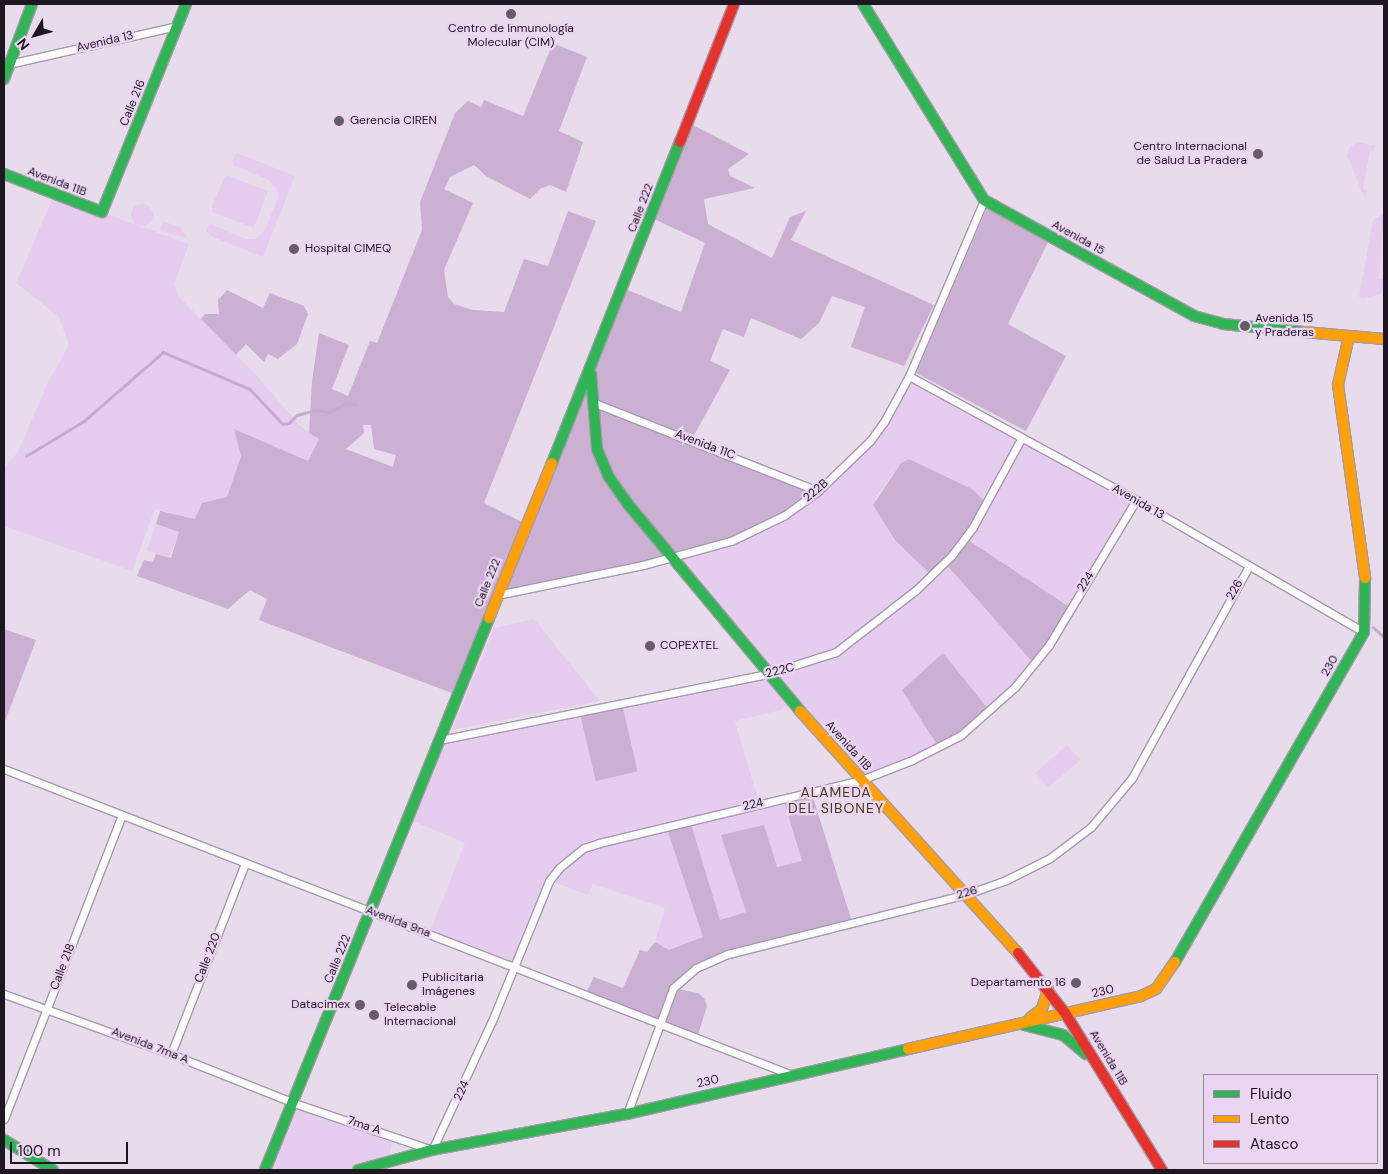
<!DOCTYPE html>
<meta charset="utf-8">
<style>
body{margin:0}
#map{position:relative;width:1388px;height:1174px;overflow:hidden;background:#e8dcec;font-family:"DM Sans",sans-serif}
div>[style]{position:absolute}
.green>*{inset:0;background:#e6cdef;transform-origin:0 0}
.round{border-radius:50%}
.forest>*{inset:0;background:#cbb0d4;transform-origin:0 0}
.stream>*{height:2.5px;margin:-1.25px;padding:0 1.25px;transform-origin:1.25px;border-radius:1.25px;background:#c8a9d2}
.roads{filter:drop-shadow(1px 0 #a49ba7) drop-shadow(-1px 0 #a49ba7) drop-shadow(0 1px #a49ba7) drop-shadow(0 -1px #a49ba7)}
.street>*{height:7px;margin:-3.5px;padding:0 3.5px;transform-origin:3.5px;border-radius:3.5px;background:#fcfafc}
.fast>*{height:10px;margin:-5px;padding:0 5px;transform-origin:5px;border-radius:5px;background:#30b455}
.slow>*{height:10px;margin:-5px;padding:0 5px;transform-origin:5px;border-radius:5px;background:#ff9f0a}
.jam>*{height:10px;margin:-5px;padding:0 5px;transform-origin:5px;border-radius:5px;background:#e5322d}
.dots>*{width:14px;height:14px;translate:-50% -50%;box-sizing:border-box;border:2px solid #ecd5f3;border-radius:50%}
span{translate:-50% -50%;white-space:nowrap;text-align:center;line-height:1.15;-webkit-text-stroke:4.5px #ecd5f3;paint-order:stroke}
.poi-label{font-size:12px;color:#1e1721}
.left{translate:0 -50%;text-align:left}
.right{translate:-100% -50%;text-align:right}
.street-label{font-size:12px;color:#1e1721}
.neighbourhood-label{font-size:14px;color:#453c13;letter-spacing:1px}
.frame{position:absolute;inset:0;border:5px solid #1e1721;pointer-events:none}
.legend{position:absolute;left:1203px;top:1074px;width:175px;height:90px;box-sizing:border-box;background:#ecd5f3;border:1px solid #9a899f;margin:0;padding:6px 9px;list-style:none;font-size:15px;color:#1e1721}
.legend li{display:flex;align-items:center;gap:10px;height:25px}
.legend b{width:25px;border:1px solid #9a899f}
.north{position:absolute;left:10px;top:10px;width:50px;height:50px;-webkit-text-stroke:4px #ecd5f3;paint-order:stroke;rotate:232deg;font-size:14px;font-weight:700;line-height:20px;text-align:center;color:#1e1721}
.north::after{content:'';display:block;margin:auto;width:18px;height:22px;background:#1e1721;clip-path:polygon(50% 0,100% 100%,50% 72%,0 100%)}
.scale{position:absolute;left:10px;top:1142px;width:118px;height:22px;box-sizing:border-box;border:2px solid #1e1721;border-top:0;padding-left:6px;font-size:15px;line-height:18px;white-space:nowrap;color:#1e1721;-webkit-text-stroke:4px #ecd5f3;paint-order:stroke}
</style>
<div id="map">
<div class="green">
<i style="clip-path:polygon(1357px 142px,1375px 146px,1374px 150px,1370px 151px,1363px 188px,1367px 190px,1365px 199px,1347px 156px,1349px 148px)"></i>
<i style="clip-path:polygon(237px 153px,295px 176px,263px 257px,210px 236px,206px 231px,210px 224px,246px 239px,255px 239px,265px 230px,278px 198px,277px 189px,269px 180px,233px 165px,232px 160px)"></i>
<i style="clip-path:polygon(226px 175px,268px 191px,254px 228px,212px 212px,212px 205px)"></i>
<i style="clip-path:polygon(54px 195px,189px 244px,174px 284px,179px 297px,258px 377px,299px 425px,319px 439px,308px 462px,241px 456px,227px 498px,202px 503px,195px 519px,155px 509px,132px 571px,4px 526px,4px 468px,18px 452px,47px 384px,69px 345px,59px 317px,16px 283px)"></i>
<i class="round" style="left:131px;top:204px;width:22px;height:22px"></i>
<i style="clip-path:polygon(1384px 213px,1379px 279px,1384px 279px,1384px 288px,1381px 294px,1362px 299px,1359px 297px,1373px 220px)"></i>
<i style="clip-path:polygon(162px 221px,180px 227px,188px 238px,160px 231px)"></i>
<i style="clip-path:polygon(909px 376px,1136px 500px,1071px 608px,965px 538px,986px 503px,972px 489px,909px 459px,901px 463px,875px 499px,944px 562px,1034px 664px,989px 710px,942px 654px,939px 748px,861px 780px,791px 702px,781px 710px,735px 721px,759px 803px,783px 798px,802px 861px,777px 867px,722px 835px,746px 912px,720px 920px,690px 820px,666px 826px,703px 937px,669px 951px,655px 942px,665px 908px,593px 884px,588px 895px,550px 881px,514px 967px,429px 934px,465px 843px,408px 819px,440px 740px,580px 712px,597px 782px,622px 704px,766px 675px,669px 557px,818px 491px,870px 441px)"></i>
<i style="left:156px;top:524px;width:24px;height:28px;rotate:19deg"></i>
<i style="clip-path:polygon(534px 619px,600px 701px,452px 730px,494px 628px)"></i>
<i style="left:1067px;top:745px;width:20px;height:42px;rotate:49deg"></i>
<i style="clip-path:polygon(294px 1103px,384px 1132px,392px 1143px,390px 1155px,384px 1163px,358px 1170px,265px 1170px)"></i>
</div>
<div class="forest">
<i style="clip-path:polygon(evenodd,553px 43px,587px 57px,559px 131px,583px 142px,566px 192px,550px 185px,540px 189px,530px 199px,486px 176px,474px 165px,450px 177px,444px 189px,473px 203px,444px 270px,448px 297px,454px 304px,473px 310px,504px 312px,524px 259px,548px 266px,568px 211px,596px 221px,484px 503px,526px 524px,623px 288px,681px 312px,705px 243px,650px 217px,687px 122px,749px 154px,728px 169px,730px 176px,755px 188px,704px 199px,708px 224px,772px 258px,790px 217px,806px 211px,791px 240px,934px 305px,904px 366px,851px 347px,865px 307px,832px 296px,819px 323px,801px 339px,751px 318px,744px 337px,723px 329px,710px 361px,730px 370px,692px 439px,818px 491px,785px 515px,709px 548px,497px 595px,457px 695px,259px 620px,267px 599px,250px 590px,228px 609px,137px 576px,144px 560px,153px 562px,156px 554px,171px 558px,179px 532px,156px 524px,160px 511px,195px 519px,202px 503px,227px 497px,241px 456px,234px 429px,308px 461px,319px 439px,309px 433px,312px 381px,319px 333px,349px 345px,332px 389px,348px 396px,370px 341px,377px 343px,422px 230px,420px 202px,455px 113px,468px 101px,481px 107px,484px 100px,523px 116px,553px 43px,363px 425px,371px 425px,374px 449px,396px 455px,393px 467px,346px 449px,364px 433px,363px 425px)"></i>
<i style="clip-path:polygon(987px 208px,1048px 242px,1008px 324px,1066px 356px,1026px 431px,916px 373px)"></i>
<i style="clip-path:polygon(227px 290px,263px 308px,270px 293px,304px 306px,308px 314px,297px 344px,278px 359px,268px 354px,264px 362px,246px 344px,236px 355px,201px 319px,205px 314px,219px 314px,218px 300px)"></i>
<i style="clip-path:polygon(909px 459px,972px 489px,987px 503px,965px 538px,1071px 608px,1034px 664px,945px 563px,931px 575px,895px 540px,873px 505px,901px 463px)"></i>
<i style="clip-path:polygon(4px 629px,36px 640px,4px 724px)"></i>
<i style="clip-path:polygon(943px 653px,989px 710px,939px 748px,902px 690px)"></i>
<i style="left:622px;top:704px;width:69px;height:43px;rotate:77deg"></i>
<i style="clip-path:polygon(811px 791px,852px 922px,728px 954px,696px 968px,673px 988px,698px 993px,704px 998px,707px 1006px,697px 1038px,585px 995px,594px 977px,623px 988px,640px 950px,647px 952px,655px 942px,669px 950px,703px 937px,666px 826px,690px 820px,720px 920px,746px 912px,721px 835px,764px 825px,777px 867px,802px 861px,783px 798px)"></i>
</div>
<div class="stream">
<i style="left:26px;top:456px;width:68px;rotate:-31.1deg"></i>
<i style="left:84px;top:421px;width:105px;rotate:-41.1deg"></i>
<i style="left:163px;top:352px;width:95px;rotate:23deg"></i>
<i style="left:250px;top:389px;width:48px;rotate:46.7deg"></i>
<i style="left:283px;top:424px;width:6px;rotate:-9deg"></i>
<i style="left:289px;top:423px;width:11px;rotate:-45deg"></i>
<i style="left:297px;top:415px;width:20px;rotate:-15deg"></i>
<i style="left:316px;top:410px;width:13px;rotate:9deg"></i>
<i style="left:329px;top:412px;width:20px;rotate:-27deg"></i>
<i style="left:347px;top:403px;width:9px;rotate:6deg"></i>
<i style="left:1373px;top:627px;width:15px;rotate:42deg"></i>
</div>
<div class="roads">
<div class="street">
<i style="left:4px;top:65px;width:177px;rotate:-12.7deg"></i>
<i style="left:909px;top:376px;width:259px;rotate:28.6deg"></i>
<i style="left:1136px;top:500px;width:263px;rotate:30.1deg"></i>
<i style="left:592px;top:402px;width:243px;rotate:21.5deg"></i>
<i style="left:497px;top:595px;width:149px;rotate:-11.6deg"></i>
<i style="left:643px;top:565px;width:91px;rotate:-15.3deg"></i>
<i style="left:731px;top:541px;width:60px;rotate:-25.7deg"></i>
<i style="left:785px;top:515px;width:41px;rotate:-36deg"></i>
<i style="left:818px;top:491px;width:72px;rotate:-43.9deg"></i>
<i style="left:870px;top:441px;width:24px;rotate:-54deg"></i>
<i style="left:884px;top:422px;width:52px;rotate:-61.5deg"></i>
<i style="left:909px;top:376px;width:191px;rotate:-66.9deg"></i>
<i style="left:440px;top:740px;width:334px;rotate:-11.4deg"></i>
<i style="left:767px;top:674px;width:72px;rotate:-17.7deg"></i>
<i style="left:836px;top:652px;width:101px;rotate:-37.8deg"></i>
<i style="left:916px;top:590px;width:50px;rotate:-44.2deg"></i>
<i style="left:952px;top:555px;width:35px;rotate:-53deg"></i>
<i style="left:973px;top:527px;width:102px;rotate:-61.4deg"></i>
<i style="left:4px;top:769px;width:845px;rotate:21.22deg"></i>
<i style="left:4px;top:994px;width:177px;rotate:19.8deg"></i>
<i style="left:171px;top:1054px;width:132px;rotate:21.7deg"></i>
<i style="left:294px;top:1103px;width:146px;rotate:18.8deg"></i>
<i style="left:432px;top:1150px;width:142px;rotate:-65.1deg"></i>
<i style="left:492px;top:1021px;width:151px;rotate:-67.8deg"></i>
<i style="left:549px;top:881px;width:16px;rotate:-52deg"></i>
<i style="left:559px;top:868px;width:32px;rotate:-39deg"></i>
<i style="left:584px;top:848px;width:16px;rotate:-18deg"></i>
<i style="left:599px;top:843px;width:269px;rotate:-13.5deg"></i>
<i style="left:861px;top:780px;width:55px;rotate:-21.4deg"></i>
<i style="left:912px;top:760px;width:55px;rotate:-27deg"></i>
<i style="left:961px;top:735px;width:72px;rotate:-41.6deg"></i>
<i style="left:1015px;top:687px;width:54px;rotate:-51deg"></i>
<i style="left:1049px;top:645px;width:169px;rotate:-59deg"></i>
<i style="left:171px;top:1054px;width:205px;rotate:-68.8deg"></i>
<i style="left:627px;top:1114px;width:134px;rotate:-69.9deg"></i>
<i style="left:673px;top:988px;width:30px;rotate:-41deg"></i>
<i style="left:696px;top:968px;width:35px;rotate:-24deg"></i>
<i style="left:728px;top:954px;width:246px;rotate:-14.1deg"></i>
<i style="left:967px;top:894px;width:41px;rotate:-19.7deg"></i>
<i style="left:1006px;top:880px;width:49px;rotate:-26.6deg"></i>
<i style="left:1050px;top:858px;width:51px;rotate:-37.1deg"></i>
<i style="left:1091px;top:827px;width:64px;rotate:-50.1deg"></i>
<i style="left:1132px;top:778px;width:240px;rotate:-61.1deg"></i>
<i style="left:4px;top:1119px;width:326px;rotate:-68.8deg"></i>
</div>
<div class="fast">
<i style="left:863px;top:4px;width:230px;rotate:58.3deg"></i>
<i style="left:984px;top:200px;width:240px;rotate:28.9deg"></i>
<i style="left:1194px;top:316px;width:30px;rotate:15deg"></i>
<i style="left:1223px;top:324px;width:81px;rotate:5.6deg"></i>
<i style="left:4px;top:79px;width:80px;rotate:-69.5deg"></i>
<i style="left:4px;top:174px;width:105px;rotate:21.2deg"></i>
<i style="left:102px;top:212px;width:224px;rotate:-68deg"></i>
<i style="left:591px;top:374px;width:75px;rotate:85.4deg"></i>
<i style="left:597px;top:449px;width:30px;rotate:67deg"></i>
<i style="left:609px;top:477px;width:32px;rotate:55deg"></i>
<i style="left:627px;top:503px;width:271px;rotate:50.2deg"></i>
<i style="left:552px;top:463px;width:346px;rotate:-68.3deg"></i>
<i style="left:1175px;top:962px;width:380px;rotate:-60.2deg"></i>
<i style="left:1364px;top:632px;width:54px;rotate:-88.9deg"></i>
<i style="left:1024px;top:1025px;width:40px;rotate:14.4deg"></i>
<i style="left:1063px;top:1035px;width:30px;rotate:40deg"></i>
<i style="left:4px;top:1140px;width:57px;rotate:31.5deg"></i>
<i style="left:265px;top:1170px;width:596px;rotate:-67.91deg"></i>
<i style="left:358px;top:1170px;width:77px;rotate:-15.1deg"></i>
<i style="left:432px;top:1150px;width:198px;rotate:-10.5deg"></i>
<i style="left:627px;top:1114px;width:288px;rotate:-13deg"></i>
</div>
<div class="slow">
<i style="left:1304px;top:332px;width:80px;rotate:5deg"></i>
<i style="left:1349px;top:336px;width:50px;rotate:102.7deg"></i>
<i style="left:1338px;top:385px;width:195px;rotate:82deg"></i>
<i style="left:489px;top:618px;width:167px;rotate:-67.9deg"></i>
<i style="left:800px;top:711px;width:326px;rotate:48deg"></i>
<i style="left:1030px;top:1018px;width:15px;rotate:-37deg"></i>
<i style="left:1042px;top:1009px;width:21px;rotate:-73deg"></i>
<i style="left:908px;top:1049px;width:239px;rotate:-12.8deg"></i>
<i style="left:1141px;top:996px;width:17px;rotate:-25deg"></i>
<i style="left:1156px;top:989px;width:33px;rotate:-55deg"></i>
</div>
<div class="jam">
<i style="left:680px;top:142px;width:148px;rotate:-68.6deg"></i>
<i style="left:1018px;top:953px;width:76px;rotate:51.9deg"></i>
<i style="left:1065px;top:1013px;width:185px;rotate:58.3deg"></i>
</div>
</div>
<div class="dots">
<i style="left:511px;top:14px;background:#655c68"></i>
<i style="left:339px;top:121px;background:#655c68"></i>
<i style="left:1258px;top:154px;background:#655c68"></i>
<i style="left:294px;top:249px;background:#655c68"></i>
<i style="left:1245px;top:326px;background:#655c68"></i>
<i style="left:650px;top:646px;background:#655c68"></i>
<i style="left:1076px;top:983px;background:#655c68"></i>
<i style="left:412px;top:985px;background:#655c68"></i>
<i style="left:360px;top:1005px;background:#655c68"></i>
<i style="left:374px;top:1015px;background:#655c68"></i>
</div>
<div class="poi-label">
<span style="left:511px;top:36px">Centro de Inmunología<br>Molecular (CIM)</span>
<span class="left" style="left:350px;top:121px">Gerencia CIREN</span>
<span class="right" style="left:1247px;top:154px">Centro Internacional<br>de Salud La Pradera</span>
<span class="left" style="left:305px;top:249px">Hospital CIMEQ</span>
<span class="left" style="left:1255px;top:326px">Avenida 15<br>y Praderas</span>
<span class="left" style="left:660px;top:646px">COPEXTEL</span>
<span class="left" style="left:422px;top:985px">Publicitaria<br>Imágenes</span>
<span class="right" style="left:1066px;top:983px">Departamento 16</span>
<span class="right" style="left:350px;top:1005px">Datacimex</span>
<span class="left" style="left:384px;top:1015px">Telecable<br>Internacional</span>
</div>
<div class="street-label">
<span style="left:105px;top:42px;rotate:-13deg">Avenida 13</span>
<span style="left:133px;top:103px;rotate:-68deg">Calle 216</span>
<span style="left:57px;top:182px;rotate:21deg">Avenida 11B</span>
<span style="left:641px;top:208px;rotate:-69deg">Calle 222</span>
<span style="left:1078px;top:238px;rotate:29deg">Avenida 15</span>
<span style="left:705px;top:445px;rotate:21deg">Avenida 11C</span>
<span style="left:816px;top:491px;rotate:-40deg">222B</span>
<span style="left:1138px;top:502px;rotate:30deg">Avenida 13</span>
<span style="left:1086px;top:582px;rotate:-59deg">224</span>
<span style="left:488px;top:583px;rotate:-68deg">Calle 222</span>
<span style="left:1235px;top:590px;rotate:-61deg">226</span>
<span style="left:1330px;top:666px;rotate:-60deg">230</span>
<span style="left:780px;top:671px;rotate:-14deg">222C</span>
<span style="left:848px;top:746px;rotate:48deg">Avenida 11B</span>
<span style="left:753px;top:805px;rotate:-13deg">224</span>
<span style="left:967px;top:893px;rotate:-16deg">226</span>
<span style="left:398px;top:922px;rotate:21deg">Avenida 9na</span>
<span style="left:208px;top:958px;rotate:-69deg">Calle 220</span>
<span style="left:338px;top:959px;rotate:-68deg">Calle 222</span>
<span style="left:63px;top:967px;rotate:-69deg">Calle 218</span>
<span style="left:1103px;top:992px;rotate:-13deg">230</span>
<span style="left:150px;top:1046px;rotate:21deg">Avenida 7ma A</span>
<span style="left:1108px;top:1058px;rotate:59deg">Avenida 11B</span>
<span style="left:708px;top:1082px;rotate:-13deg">230</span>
<span style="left:462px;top:1091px;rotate:-66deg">224</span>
<span style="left:364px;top:1126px;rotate:18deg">7ma A</span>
</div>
<div class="neighbourhood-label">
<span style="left:836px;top:800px">ALAMEDA<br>DEL SIBONEY</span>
</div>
<div class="frame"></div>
<ul class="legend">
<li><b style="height:6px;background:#30b455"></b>Fluido</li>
<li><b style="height:6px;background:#ff9f0a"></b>Lento</li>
<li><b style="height:6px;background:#e5322d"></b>Atasco</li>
</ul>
<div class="north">N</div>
<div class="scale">100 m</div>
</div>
